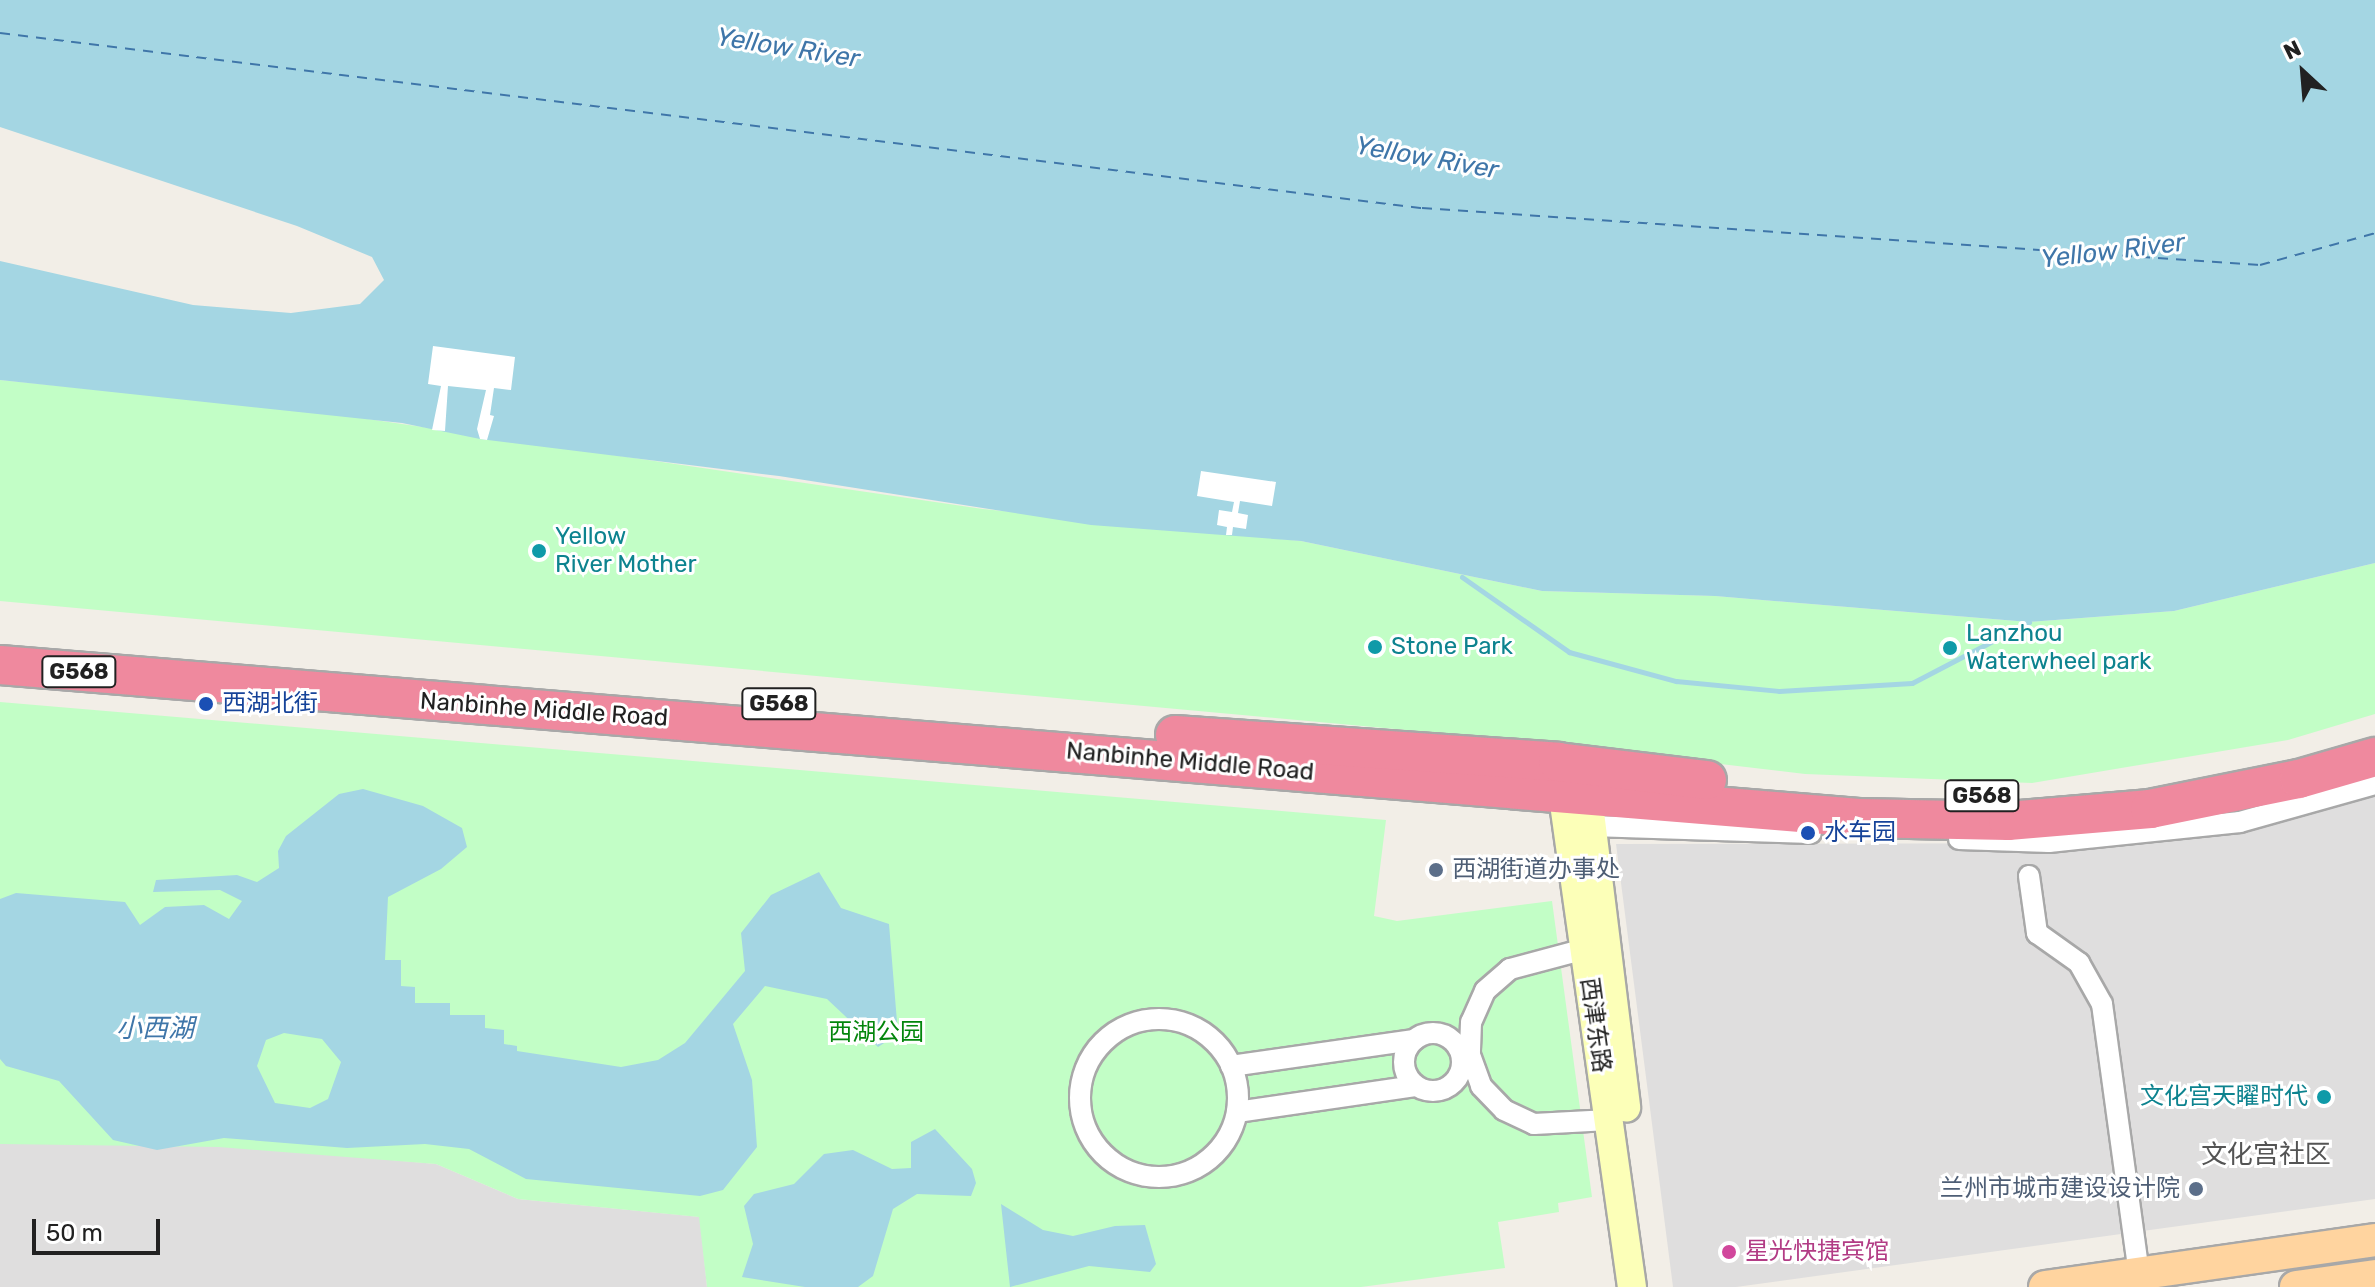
<!DOCTYPE html>
<meta charset="utf-8">
<style>
body{margin:0}
#map{position:relative;width:2375px;height:1287px;overflow:hidden;background:#f2eee7;font-family:Rubik,"Noto Sans SC",sans-serif}
div>[style]{position:absolute}
.residential>*{inset:0;background:#dfdede}
.park>*{inset:0;background:#c2fec6}
.water>*{inset:0;background:#a4d6e3}
.pier>*{inset:0;background:#fff}
.stream>*{height:5px;margin:-2.5px;padding:0 2.5px;transform-origin:2.5px;border-radius:2.5px;background:#a4d6e3}
.ferry>*{height:2px;margin-top:-1px;transform-origin:0;background:repeating-linear-gradient(90deg,#3f76a9 0 10px,transparent 0 18px)}
.roads{filter:drop-shadow(2px 0 #a8a8a8) drop-shadow(-2px 0 #a8a8a8) drop-shadow(0 2px #a8a8a8) drop-shadow(0 -2px #a8a8a8)}
.street>*{height:20px;margin:-10px;padding:0 10px;transform-origin:10px;border-radius:10px;background:#fff}
.street>.ring{margin:-10px;padding:0;box-sizing:content-box;background:none;border:20px solid #fff;border-radius:50%}
.secondary>*{height:28px;margin:-14px;padding:0 14px;transform-origin:14px;border-radius:14px;background:#fcffb8}
.primary>*{height:32px;margin:-16px;padding:0 16px;transform-origin:16px;border-radius:16px;background:#ffd49f}
.highway>*{height:38px;margin:-19px;padding:0 19px;transform-origin:19px;border-radius:19px;background:#ef899e}
.dots>*{width:22px;height:22px;translate:-50% -50%;box-sizing:border-box;border:4px solid #fff;border-radius:50%}
span{translate:-50% -50%;white-space:nowrap;text-align:center;line-height:1.15;-webkit-text-stroke:6px #fff;paint-order:stroke}
.shield-label span{padding:2px 6px;background:#fff;border:2px solid;border-radius:6px;-webkit-text-stroke-width:0}
.shield-label{font-size:22px;color:#212121;font-weight:700}
.culture-label{font-size:24px;color:#0d838f}
.left{translate:0 -50%;text-align:left}
.right{translate:-100% -50%;text-align:right}
.transit-label{font-size:24px;color:#164399}
.street-label{font-size:24px;color:#212121}
.service-label{font-size:24px;color:#4e5e75}
.park-label{font-size:24px;color:#03860c}
.hotel-label{font-size:24px;color:#b23c85}
.water-label{font-size:26px;color:#3f76a9;font-style:italic}
.neighbourhood-label{font-size:26px;color:#545454}
.north{position:absolute;left:2263px;top:32px;width:80px;height:80px;-webkit-text-stroke:6px #fff;paint-order:stroke;rotate:334deg;font-size:22px;font-weight:700;line-height:32px;text-align:center;color:#212121}
.north::after{content:'';display:block;margin:auto;width:28px;height:36px;background:#212121;clip-path:polygon(50% 0,100% 100%,50% 72%,0 100%)}
.scale{position:absolute;left:32px;top:1219px;width:128px;height:36px;box-sizing:border-box;border:4px solid #212121;border-top:0;padding-left:10px;font-size:24px;line-height:28px;white-space:nowrap;color:#212121;-webkit-text-stroke:6px #fff;paint-order:stroke}
</style>
<div id="map">
<div class="residential">
<i style="clip-path:polygon(2375px 788px,2375px 1199px,1736px 1287px,1673px 1287px,1616px 844px,2153px 843px)"></i>
<i style="clip-path:polygon(0 1125px,436px 1164px,518px 1199px,700px 1217px,707px 1287px,0 1287px)"></i>
</div>
<div class="park">
<i style="clip-path:polygon(0 380px,320px 412px,983px 509px,1301px 541px,1542px 591px,1715px 596px,2029px 622px,2174px 611px,2375px 563px,2375px 714px,2288px 740px,2032px 783px,1805px 774px,1526px 741px,0 601px)"></i>
<i style="clip-path:polygon(0 702px,1386px 820px,1374px 916px,1397px 921px,1552px 901px,1592px 1197px,1558px 1203px,1559px 1212px,1498px 1222px,1505px 1268px,1361px 1287px,707px 1287px,699px 1217px,518px 1199px,436px 1164px,219px 1147px,0 1144px)"></i>
</div>
<div class="water">
<i style="clip-path:polygon(0 0,2375px 0,2375px 563px,2174px 611px,2029px 622px,1715px 596px,1542px 591px,1301px 541px,1091px 525px,779px 476px,480px 439px,402px 423px,0 380px,0 261px,193px 305px,291px 313px,360px 304px,384px 280px,372px 257px,297px 226px,0 127px)"></i>
<i style="clip-path:polygon(evenodd,363px 789px,423px 806px,462px 828px,467px 847px,441px 869px,388px 897px,385px 960px,401px 960px,401px 986px,415px 987px,415px 1003px,450px 1003px,450px 1015px,485px 1015px,485px 1028px,504px 1030px,504px 1044px,517px 1046px,517px 1051px,621px 1067px,658px 1060px,685px 1043px,745px 971px,741px 933px,771px 895px,819px 872px,841px 908px,889px 924px,898px 1034px,878px 1047px,827px 999px,765px 986px,733px 1024px,752px 1080px,757px 1147px,723px 1190px,700px 1196px,526px 1179px,469px 1149px,425px 1144px,347px 1148px,224px 1138px,157px 1150px,113px 1140px,59px 1081px,6px 1066px,0 1059px,0 899px,16px 893px,125px 902px,140px 925px,165px 907px,204px 905px,229px 919px,242px 901px,220px 890px,153px 892px,156px 880px,237px 875px,257px 882px,279px 868px,278px 851px,286px 836px,339px 794px,363px 789px,284px 1033px,322px 1039px,341px 1062px,328px 1099px,310px 1108px,275px 1103px,257px 1066px,266px 1040px,284px 1033px)"></i>
<i style="clip-path:polygon(935px 1129px,972px 1169px,976px 1183px,971px 1196px,917px 1194px,893px 1209px,873px 1276px,858px 1287px,805px 1287px,742px 1277px,753px 1244px,744px 1206px,754px 1194px,794px 1184px,824px 1154px,853px 1150px,892px 1169px,911px 1168px,911px 1142px)"></i>
<i style="clip-path:polygon(1001px 1204px,1043px 1230px,1073px 1236px,1115px 1226px,1145px 1225px,1156px 1264px,1150px 1272px,1089px 1266px,1010px 1287px)"></i>
</div>
<div class="pier">
<i style="clip-path:polygon(433px 346px,515px 357px,511px 390px,494px 388px,490px 415px,494px 416px,487px 440px,480px 439px,477px 429px,486px 390px,448px 386px,445px 431px,432px 430px,441px 386px,428px 384px)"></i>
<i style="clip-path:polygon(1201px 471px,1276px 482px,1272px 506px,1240px 501px,1238px 513px,1248px 515px,1246px 529px,1233px 527px,1232px 535px,1226px 535px,1227px 527px,1217px 525px,1219px 510px,1232px 512px,1234px 502px,1197px 496px)"></i>
</div>
<div class="stream">
<i style="left:1462px;top:577px;width:131px;rotate:35deg"></i>
<i style="left:1569px;top:652px;width:111px;rotate:15.2deg"></i>
<i style="left:1676px;top:681px;width:103px;rotate:5.5deg"></i>
<i style="left:1779px;top:691px;width:133px;rotate:-3.4deg"></i>
<i style="left:1912px;top:683px;width:132px;rotate:-27.5deg"></i>
</div>
<div class="ferry">
<i style="left:0;top:33px;width:1433px;rotate:7.02deg"></i>
<i style="left:1422px;top:208px;width:840px;rotate:3.89deg"></i>
<i style="left:2260px;top:265px;width:119px;rotate:-15.5deg"></i>
</div>
<div class="roads">
<div class="street">
<i style="left:1591px;top:826px;width:220px;rotate:1.8deg"></i>
<i style="left:1959px;top:839px;width:90px;rotate:1.9deg"></i>
<i style="left:2049px;top:842px;width:192px;rotate:-6deg"></i>
<i style="left:2240px;top:822px;width:140px;rotate:-15.7deg"></i>
<i style="left:2029px;top:876px;width:58px;rotate:82deg"></i>
<i style="left:2037px;top:933px;width:52px;rotate:35.5deg"></i>
<i style="left:2079px;top:963px;width:47px;rotate:60.7deg"></i>
<i style="left:2102px;top:1004px;width:273px;rotate:82.2deg"></i>
<i style="left:1585px;top:949px;width:78px;rotate:165.1deg"></i>
<i style="left:1510px;top:969px;width:33px;rotate:139deg"></i>
<i style="left:1485px;top:991px;width:34px;rotate:114deg"></i>
<i style="left:1471px;top:1022px;width:33px;rotate:92deg"></i>
<i style="left:1470px;top:1055px;width:33px;rotate:70deg"></i>
<i style="left:1481px;top:1086px;width:33px;rotate:46deg"></i>
<i style="left:1504px;top:1110px;width:33px;rotate:25deg"></i>
<i style="left:1534px;top:1124px;width:75px;rotate:-3.1deg"></i>
<i class="ring" style="left:1080px;top:1019px;width:138px;height:138px"></i>
<i class="ring" style="left:1404px;top:1033px;width:38px;height:38px"></i>
<i style="left:1231px;top:1066px;width:185px;rotate:-8.1deg"></i>
<i style="left:1237px;top:1112px;width:180px;rotate:-8.3deg"></i>
</div>
<div class="secondary">
<i style="left:1560px;top:775px;width:517px;rotate:82deg"></i>
<i style="left:1586px;top:780px;width:330px;rotate:83deg"></i>
</div>
<div class="primary">
<i style="left:2045px;top:1287px;width:333px;rotate:-8.1deg"></i>
<i style="left:2296px;top:1287px;width:80px;rotate:-7.9deg"></i>
</div>
<div class="highway">
<i style="left:0;top:665px;width:1865px;rotate:4.7deg"></i>
<i style="left:1859px;top:818px;width:149px;rotate:1.2deg"></i>
<i style="left:2008px;top:821px;width:143px;rotate:-4.8deg"></i>
<i style="left:2150px;top:809px;width:152px;rotate:-11.4deg"></i>
<i style="left:2299px;top:779px;width:79px;rotate:-16.1deg"></i>
<i style="left:1175px;top:735px;width:384px;rotate:4deg"></i>
<i style="left:1558px;top:762px;width:150px;rotate:6.9deg"></i>
</div>
</div>
<div class="dots">
<i style="left:539px;top:551px;background:#0f9aa8"></i>
<i style="left:1375px;top:647px;background:#0f9aa8"></i>
<i style="left:1950px;top:648px;background:#0f9aa8"></i>
<i style="left:206px;top:704px;background:#1a4fb4"></i>
<i style="left:1808px;top:833px;background:#1a4fb4"></i>
<i style="left:1436px;top:870px;background:#5c6f8a"></i>
<i style="left:2324px;top:1097px;background:#0f9aa8"></i>
<i style="left:2196px;top:1189px;background:#5c6f8a"></i>
<i style="left:1729px;top:1252px;background:#d1479c"></i>
</div>
<div class="shield-label">
<span style="left:79px;top:672px">G568</span>
<span style="left:779px;top:704px">G568</span>
<span style="left:1982px;top:796px">G568</span>
</div>
<div class="culture-label">
<span class="left" style="left:555px;top:551px">Yellow<br>River Mother</span>
<span class="left" style="left:1966px;top:648px">Lanzhou<br>Waterwheel park</span>
<span class="left" style="left:1391px;top:647px">Stone Park</span>
<span class="right" style="left:2308px;top:1097px">文化宫天矅时代</span>
</div>
<div class="transit-label">
<span class="left" style="left:222px;top:704px">西湖北街</span>
<span class="left" style="left:1824px;top:833px">水车园</span>
</div>
<div class="street-label">
<span style="left:544px;top:710px;rotate:4deg">Nanbinhe Middle Road</span>
<span style="left:1190px;top:762px;rotate:5deg">Nanbinhe Middle Road</span>
<span style="left:1595px;top:1025px;rotate:82deg">西津东路</span>
</div>
<div class="service-label">
<span class="left" style="left:1452px;top:870px">西湖街道办事处</span>
<span class="right" style="left:2180px;top:1189px">兰州市城市建设设计院</span>
</div>
<div class="park-label">
<span style="left:876px;top:1033px">西湖公园</span>
</div>
<div class="hotel-label">
<span class="left" style="left:1745px;top:1252px">星光快捷宾馆</span>
</div>
<div class="water-label">
<span style="left:788px;top:48px;rotate:9deg">Yellow River</span>
<span style="left:1427px;top:158px;rotate:10deg">Yellow River</span>
<span style="left:2113px;top:251px;rotate:-7deg">Yellow River</span>
<span style="left:155px;top:1029px">小西湖</span>
</div>
<div class="neighbourhood-label">
<span style="left:2266px;top:1155px">文化宫社区</span>
</div>
<div class="north">N</div>
<div class="scale">50 m</div>
</div>
